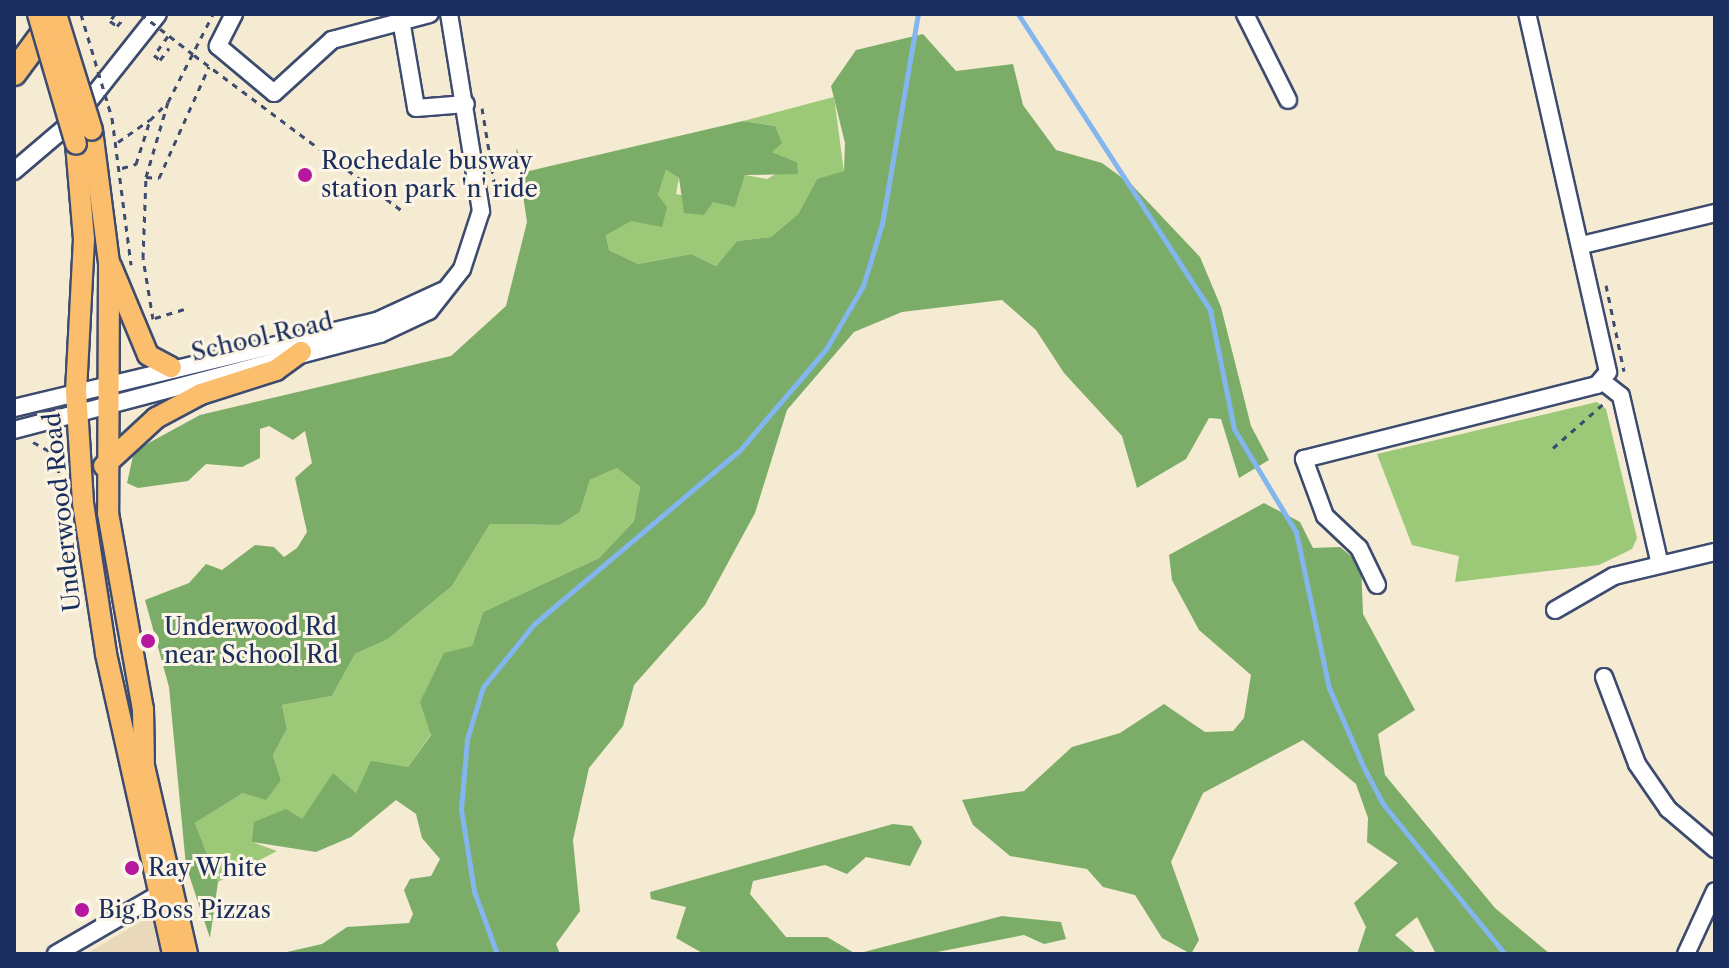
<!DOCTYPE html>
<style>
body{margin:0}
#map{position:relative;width:1729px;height:968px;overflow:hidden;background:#f5ead2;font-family:"Libre Caslon Text",serif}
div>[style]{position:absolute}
.built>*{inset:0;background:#e9d9ba}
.green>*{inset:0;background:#9bc977}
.forest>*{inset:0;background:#7cad68}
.stream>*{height:5px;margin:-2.5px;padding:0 2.5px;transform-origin:2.5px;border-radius:2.5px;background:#83b5ef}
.path>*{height:3px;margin-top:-1.5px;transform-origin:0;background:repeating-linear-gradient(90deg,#3c4b6f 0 6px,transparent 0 12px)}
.roads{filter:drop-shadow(2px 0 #3c4b6f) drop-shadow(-2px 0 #3c4b6f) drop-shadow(0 2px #3c4b6f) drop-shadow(0 -2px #3c4b6f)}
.minor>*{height:16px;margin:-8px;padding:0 8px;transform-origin:8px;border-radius:8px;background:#fff}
.major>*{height:20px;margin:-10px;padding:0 10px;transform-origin:10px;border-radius:10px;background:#fabe6d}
.highway>*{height:24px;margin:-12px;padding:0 12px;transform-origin:12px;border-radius:12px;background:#fabe6d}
.path-bridge>*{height:3px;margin-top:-1.5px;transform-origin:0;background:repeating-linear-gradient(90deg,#3c4b6f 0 6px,transparent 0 12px)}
.bridges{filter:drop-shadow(2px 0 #3c4b6f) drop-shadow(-2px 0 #3c4b6f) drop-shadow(0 2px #3c4b6f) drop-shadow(0 -2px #3c4b6f)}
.major-bridge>*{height:20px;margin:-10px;padding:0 10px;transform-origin:10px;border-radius:10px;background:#fabe6d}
.dots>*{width:22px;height:22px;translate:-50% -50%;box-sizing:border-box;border:4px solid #fcf5e5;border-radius:50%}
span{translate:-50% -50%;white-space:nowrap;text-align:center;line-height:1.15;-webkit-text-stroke:6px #fcf5e5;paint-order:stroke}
.poi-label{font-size:24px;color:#1b2f5e}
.left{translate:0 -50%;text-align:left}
.street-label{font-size:24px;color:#1b2f5e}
.frame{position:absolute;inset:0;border:16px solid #1b2f5e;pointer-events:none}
</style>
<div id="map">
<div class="built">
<i style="clip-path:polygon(152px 918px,165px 954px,86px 954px,143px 920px)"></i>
</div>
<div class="green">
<i style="clip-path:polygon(834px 97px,844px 172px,817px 179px,798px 214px,771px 237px,737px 241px,716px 266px,691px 254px,638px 264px,609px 250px,606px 234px,658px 195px,666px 170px,679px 178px,676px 194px,735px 206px,745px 175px,767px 179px,797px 162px,772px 152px,775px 126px,743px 121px)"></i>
<i style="clip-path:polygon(1597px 402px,1606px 409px,1637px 538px,1632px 549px,1599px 565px,1455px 582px,1459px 556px,1412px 545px,1377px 454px)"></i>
<i style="clip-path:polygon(617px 468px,640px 487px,634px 521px,599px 558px,483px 612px,472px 646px,421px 702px,431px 734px,408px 767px,356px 793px,333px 774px,302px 819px,252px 842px,277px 851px,218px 882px,195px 823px,243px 793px,281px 780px,273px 755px,287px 729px,282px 705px,332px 696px,355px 654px,388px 639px,452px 586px,490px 524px,560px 525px,580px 512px,590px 480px)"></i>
</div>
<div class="forest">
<i style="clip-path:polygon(923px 34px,956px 71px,1013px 64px,1023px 105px,1056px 150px,1102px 163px,1132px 185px,1200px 257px,1221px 307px,1251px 426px,1269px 460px,1239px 478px,1221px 419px,1209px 418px,1186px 459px,1137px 488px,1122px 436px,1064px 373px,1036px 330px,1002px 300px,902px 312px,854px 332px,787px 410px,755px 513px,705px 605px,634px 685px,623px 726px,589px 768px,573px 840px,580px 911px,556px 944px,560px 954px,278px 954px,322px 944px,347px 927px,409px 923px,413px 914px,404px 890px,410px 879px,431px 876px,440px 859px,422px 838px,416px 814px,396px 800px,351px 837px,316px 852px,252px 842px,254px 822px,286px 809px,302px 819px,333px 773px,356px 793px,371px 761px,408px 767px,431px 735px,420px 702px,444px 653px,472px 646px,483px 612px,599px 558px,634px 521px,640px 487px,617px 468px,590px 480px,580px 512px,560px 525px,490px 524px,452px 586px,388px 639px,355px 654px,332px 696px,282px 705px,287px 729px,273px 755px,281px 780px,266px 800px,243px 793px,195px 823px,218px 882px,210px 938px,186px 866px,169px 687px,145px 600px,189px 583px,206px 564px,222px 570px,255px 545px,274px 547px,284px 557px,297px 548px,307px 532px,295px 478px,312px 463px,305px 431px,293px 440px,269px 426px,260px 429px,260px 458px,242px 467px,206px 464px,188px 481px,138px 488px,127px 483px,134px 451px,200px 415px,451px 356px,506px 306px,527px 222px,516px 148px,529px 171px,743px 121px,775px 126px,782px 143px,772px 152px,797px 162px,798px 174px,745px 175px,735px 207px,713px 202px,704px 215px,684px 213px,679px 178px,666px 170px,658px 195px,667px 207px,662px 227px,631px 221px,606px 235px,609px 250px,638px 264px,691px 254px,716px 266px,737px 241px,771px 237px,798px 214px,817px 179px,844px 171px,845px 143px,831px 86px,856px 50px)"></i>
<i style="clip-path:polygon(1264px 503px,1300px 522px,1313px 548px,1340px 547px,1361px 564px,1363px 614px,1415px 710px,1378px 734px,1385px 775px,1495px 908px,1550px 954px,1436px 954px,1417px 917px,1395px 935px,1417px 954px,1357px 954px,1366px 927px,1354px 903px,1398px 863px,1367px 842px,1368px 818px,1356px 784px,1303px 740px,1203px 793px,1171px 862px,1199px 940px,1191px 954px,1162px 938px,1135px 895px,1103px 887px,1087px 869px,1010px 856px,973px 825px,962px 800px,1024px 791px,1072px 747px,1120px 733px,1164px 704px,1205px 732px,1233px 731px,1244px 718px,1251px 675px,1199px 630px,1172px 580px,1169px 555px)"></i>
<i style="clip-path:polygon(893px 824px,912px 826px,922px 842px,910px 866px,866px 857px,847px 874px,825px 865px,753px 881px,750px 894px,786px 937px,827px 937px,856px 954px,704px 954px,676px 938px,686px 907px,651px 899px,650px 892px)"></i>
<i style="clip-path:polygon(1002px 916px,1061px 922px,1066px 939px,1044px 944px,1024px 935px,927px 954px,856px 954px)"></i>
</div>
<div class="stream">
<i style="left:1018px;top:14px;width:353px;rotate:57deg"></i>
<i style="left:1210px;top:310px;width:121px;rotate:78.6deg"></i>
<i style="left:1234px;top:429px;width:120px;rotate:59deg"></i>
<i style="left:1296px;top:532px;width:159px;rotate:78.1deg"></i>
<i style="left:1329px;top:688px;width:87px;rotate:66.4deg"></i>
<i style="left:1364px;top:768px;width:41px;rotate:62.2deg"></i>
<i style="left:1383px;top:804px;width:193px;rotate:50.9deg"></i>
<i style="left:497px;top:954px;width:67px;rotate:-110.1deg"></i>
<i style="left:474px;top:891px;width:83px;rotate:-99deg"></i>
<i style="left:461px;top:809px;width:70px;rotate:-85.1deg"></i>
<i style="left:467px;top:739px;width:54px;rotate:-72.9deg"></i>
<i style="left:483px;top:687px;width:81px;rotate:-51deg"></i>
<i style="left:534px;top:624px;width:268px;rotate:-40.2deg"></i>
<i style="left:739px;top:451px;width:134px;rotate:-49.5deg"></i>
<i style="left:826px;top:349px;width:73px;rotate:-59.6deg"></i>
<i style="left:863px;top:286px;width:65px;rotate:-73deg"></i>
<i style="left:882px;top:224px;width:213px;rotate:-80.3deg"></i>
</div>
<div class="path">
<i style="left:115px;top:14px;width:9px;rotate:126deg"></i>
<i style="left:110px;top:21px;width:9px;rotate:36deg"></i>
<i style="left:117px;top:26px;width:12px;rotate:-48deg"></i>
<i style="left:168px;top:36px;width:24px;rotate:126deg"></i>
<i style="left:154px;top:55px;width:8px;rotate:40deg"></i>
<i style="left:160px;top:60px;width:15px;rotate:-53deg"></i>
<i style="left:194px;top:55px;width:262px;rotate:36.8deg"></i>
<i style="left:482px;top:108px;width:80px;rotate:80.7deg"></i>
<i style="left:112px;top:118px;width:148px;rotate:82.6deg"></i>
<i style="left:118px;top:142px;width:39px;rotate:-35deg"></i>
<i style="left:122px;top:168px;width:15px;rotate:-16deg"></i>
<i style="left:136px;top:164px;width:46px;rotate:-72.3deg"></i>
<i style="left:150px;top:120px;width:25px;rotate:-45deg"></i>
<i style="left:146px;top:177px;width:13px;rotate:4deg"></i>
<i style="left:159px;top:178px;width:122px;rotate:-65.8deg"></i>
<i style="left:1606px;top:285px;width:88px;rotate:78.2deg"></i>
<i style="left:155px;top:318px;width:34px;rotate:-17deg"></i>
<i style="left:153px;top:319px;width:62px;rotate:-99.3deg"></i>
<i style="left:143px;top:258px;width:81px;rotate:-87.9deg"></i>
<i style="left:146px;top:177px;width:78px;rotate:-73.7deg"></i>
<i style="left:168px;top:102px;width:99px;rotate:-62.9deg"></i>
<i style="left:33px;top:442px;width:26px;rotate:29deg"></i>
<i style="left:56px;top:455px;width:47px;rotate:81.3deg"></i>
<i style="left:1553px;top:448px;width:68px;rotate:-41.4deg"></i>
</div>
<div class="roads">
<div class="minor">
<i style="left:234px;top:14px;width:36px;rotate:117deg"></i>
<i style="left:218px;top:46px;width:73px;rotate:40deg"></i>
<i style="left:274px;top:93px;width:79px;rotate:-42.4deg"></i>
<i style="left:332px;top:40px;width:101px;rotate:-14.9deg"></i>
<i style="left:400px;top:14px;width:95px;rotate:80.3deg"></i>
<i style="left:416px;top:108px;width:50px;rotate:-4.6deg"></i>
<i style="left:1245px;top:14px;width:96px;rotate:63.4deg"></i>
<i style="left:14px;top:171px;width:79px;rotate:-40.4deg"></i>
<i style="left:74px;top:120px;width:135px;rotate:-51.6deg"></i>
<i style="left:1582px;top:245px;width:137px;rotate:-13.5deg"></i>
<i style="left:1602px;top:381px;width:24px;rotate:38deg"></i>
<i style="left:1621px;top:396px;width:173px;rotate:77deg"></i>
<i style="left:14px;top:408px;width:373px;rotate:-13.5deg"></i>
<i style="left:377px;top:321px;width:72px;rotate:-24.8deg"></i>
<i style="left:14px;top:430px;width:378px;rotate:-14.7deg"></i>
<i style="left:380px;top:334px;width:54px;rotate:-25.1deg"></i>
<i style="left:429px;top:311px;width:53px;rotate:-51.8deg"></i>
<i style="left:462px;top:269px;width:61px;rotate:-71.9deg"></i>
<i style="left:481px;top:211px;width:200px;rotate:-99.2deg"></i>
<i style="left:1377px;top:585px;width:41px;rotate:-115.9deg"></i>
<i style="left:1359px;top:548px;width:47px;rotate:-136.7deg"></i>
<i style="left:1325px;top:516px;width:61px;rotate:-110.2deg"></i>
<i style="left:1304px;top:459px;width:302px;rotate:-14.2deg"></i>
<i style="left:1597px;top:385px;width:17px;rotate:-50deg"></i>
<i style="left:1608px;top:372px;width:367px;rotate:-102.7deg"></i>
<i style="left:1555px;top:610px;width:68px;rotate:-30deg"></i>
<i style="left:1614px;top:576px;width:104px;rotate:-13.4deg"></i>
<i style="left:1604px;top:677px;width:93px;rotate:69.2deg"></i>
<i style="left:1637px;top:764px;width:55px;rotate:55.4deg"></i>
<i style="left:1668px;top:809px;width:62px;rotate:40.4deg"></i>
<i style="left:56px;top:954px;width:129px;rotate:-30.1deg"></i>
<i style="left:1686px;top:954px;width:69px;rotate:-65.3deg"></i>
</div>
<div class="major">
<i style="left:92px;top:130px;width:134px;rotate:82.7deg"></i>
<i style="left:109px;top:263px;width:250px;rotate:90.2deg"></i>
<i style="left:108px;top:513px;width:199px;rotate:79.9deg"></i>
<i style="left:143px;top:709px;width:57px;rotate:89deg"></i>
<i style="left:144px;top:766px;width:193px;rotate:77.1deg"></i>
<i style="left:76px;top:144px;width:95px;rotate:85.2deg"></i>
<i style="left:84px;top:239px;width:152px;rotate:93deg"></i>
<i style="left:76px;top:391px;width:112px;rotate:86.4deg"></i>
<i style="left:83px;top:503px;width:153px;rotate:81.3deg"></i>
<i style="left:106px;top:654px;width:307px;rotate:77.4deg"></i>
<i style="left:111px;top:266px;width:96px;rotate:67.4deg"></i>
<i style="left:148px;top:355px;width:26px;rotate:28deg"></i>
<i style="left:104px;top:466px;width:71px;rotate:-42.7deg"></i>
<i style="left:156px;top:418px;width:51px;rotate:-28.1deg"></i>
<i style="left:201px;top:394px;width:79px;rotate:-17.7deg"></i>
<i style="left:276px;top:370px;width:31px;rotate:-36deg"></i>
</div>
<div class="highway">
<i style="left:14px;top:73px;width:67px;rotate:-53.5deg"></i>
</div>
</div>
<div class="path-bridge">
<i style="left:81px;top:14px;width:109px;rotate:73.4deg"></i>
<i style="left:141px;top:14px;width:67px;rotate:37.7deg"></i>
</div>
<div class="bridges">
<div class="major-bridge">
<i style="left:38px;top:14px;width:135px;rotate:73.7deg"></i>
<i style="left:56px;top:14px;width:121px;rotate:72.8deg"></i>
</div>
</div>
<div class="dots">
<i style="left:305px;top:175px;background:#b5179e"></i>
<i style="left:148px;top:641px;background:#b5179e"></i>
<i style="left:132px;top:868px;background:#b5179e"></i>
<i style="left:82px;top:910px;background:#b5179e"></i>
</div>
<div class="poi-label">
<span class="left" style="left:321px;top:175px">Rochedale busway<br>station park 'n' ride</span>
<span class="left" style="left:164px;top:641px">Underwood Rd<br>near School Rd</span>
<span class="left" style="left:148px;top:868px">Ray White</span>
<span class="left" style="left:98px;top:910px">Big Boss Pizzas</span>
</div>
<div class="street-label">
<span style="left:262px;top:337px;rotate:-13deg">School Road</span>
<span style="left:62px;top:512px;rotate:-96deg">Underwood Road</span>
</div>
<div class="frame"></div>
</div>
